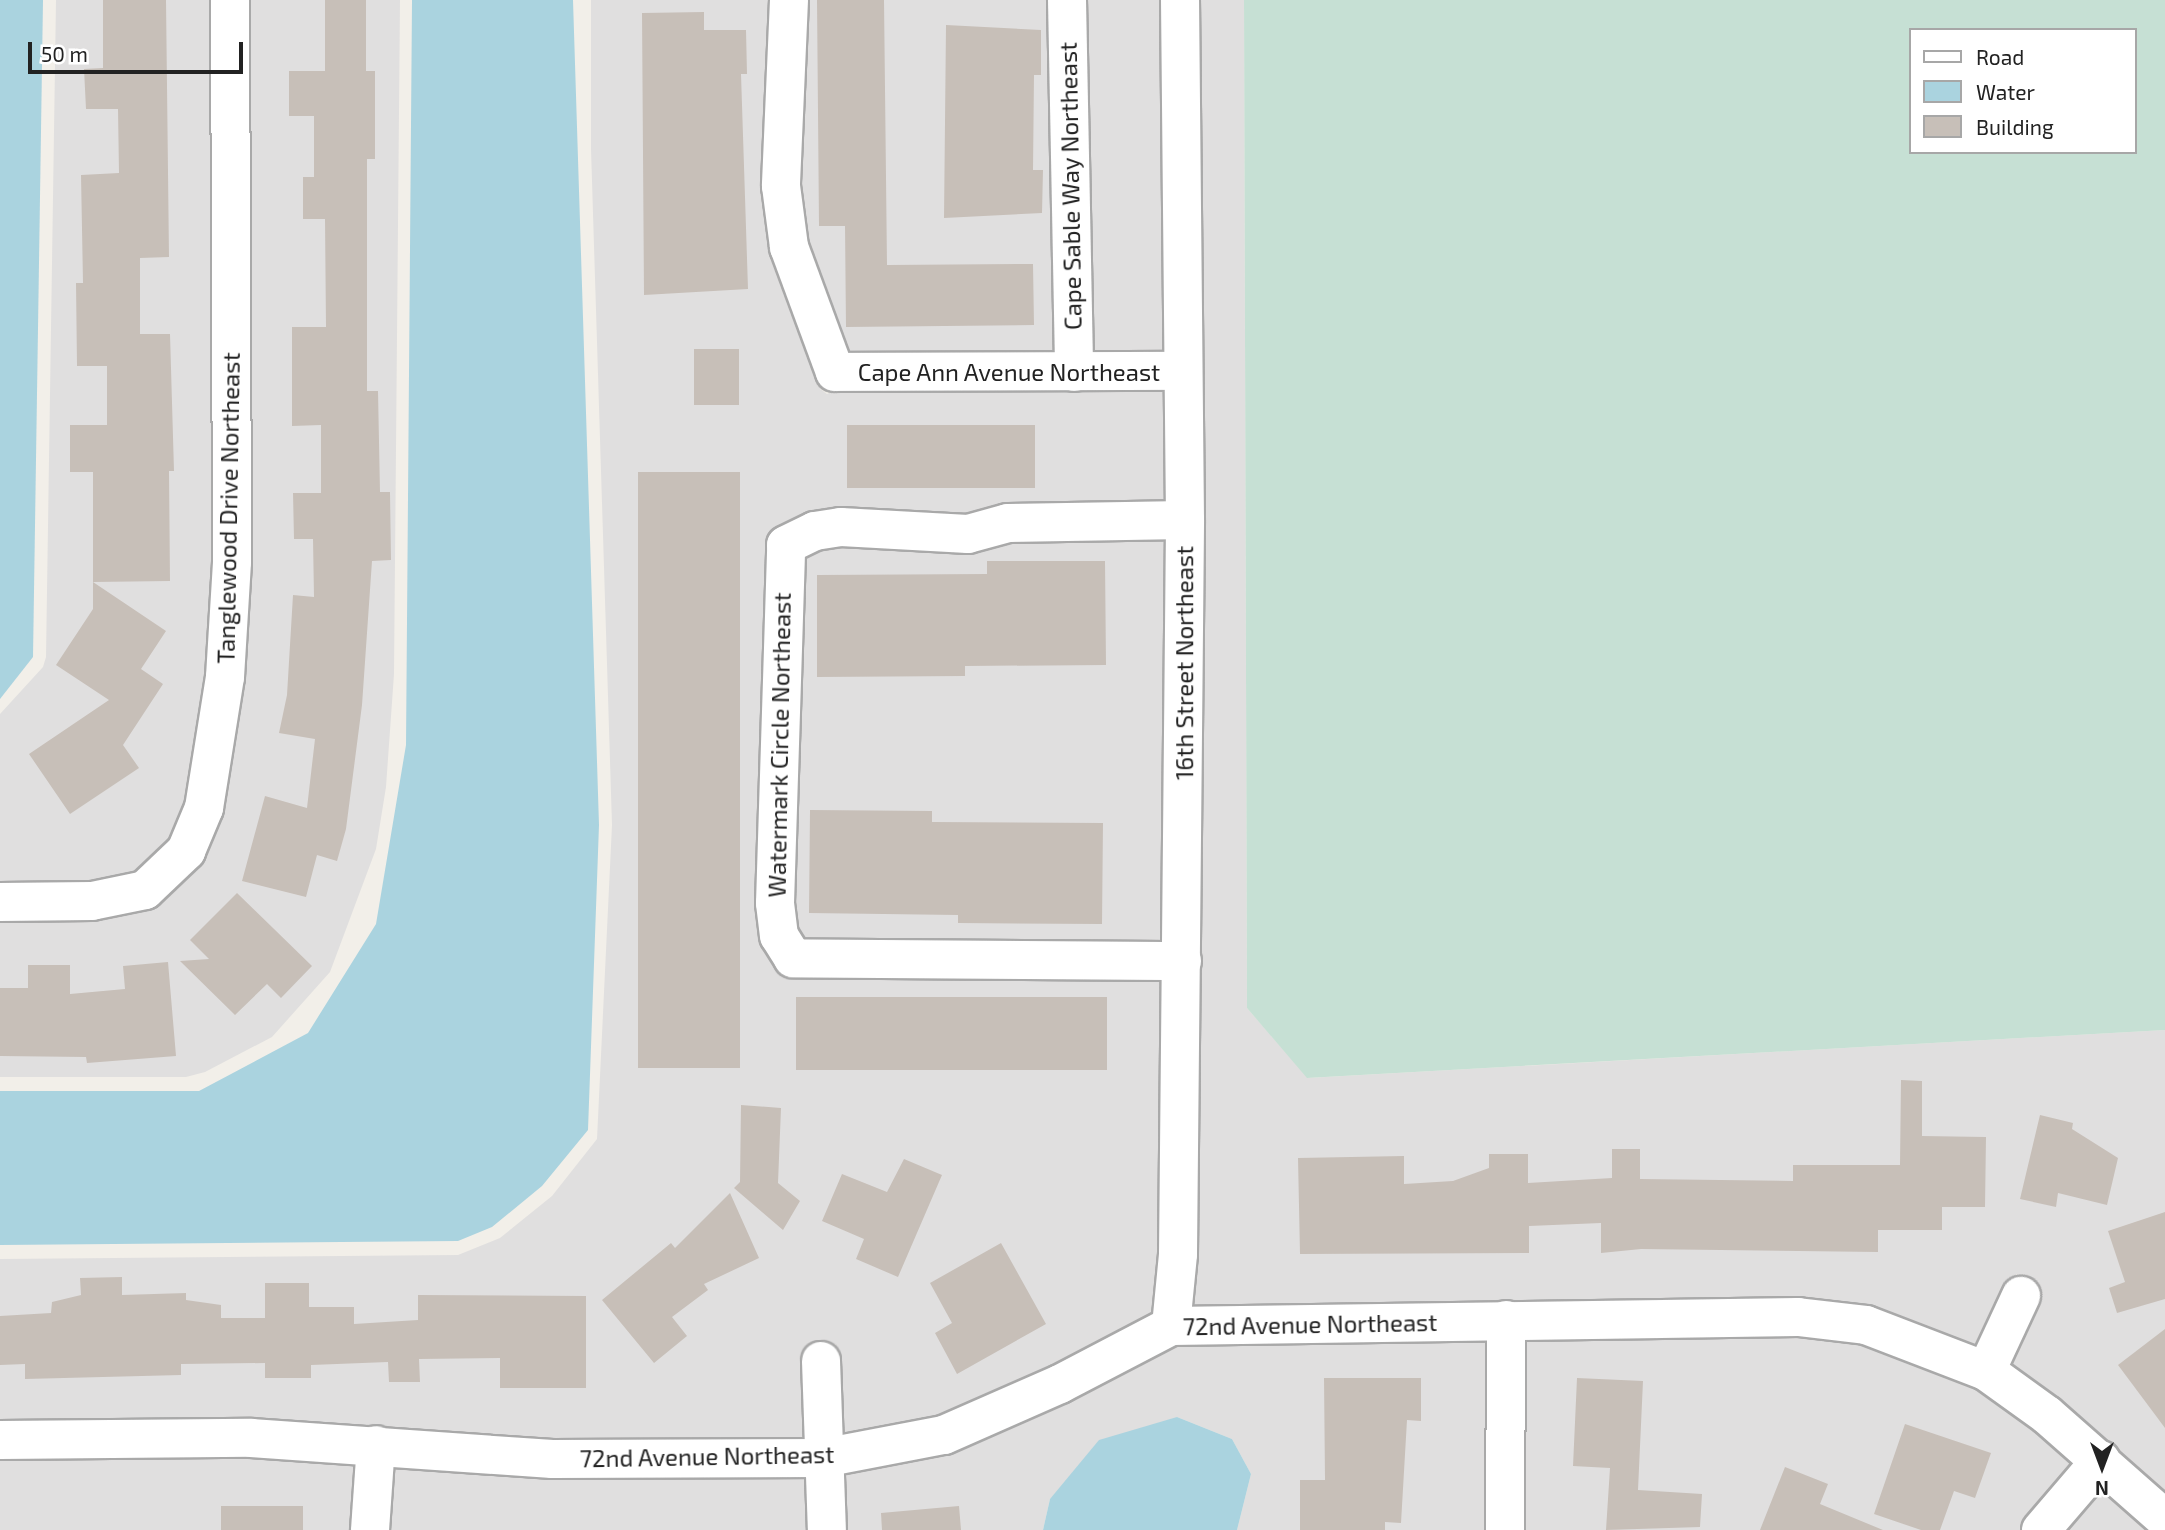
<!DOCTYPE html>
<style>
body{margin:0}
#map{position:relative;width:2165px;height:1530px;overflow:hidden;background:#f2efe9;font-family:"Exo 2",sans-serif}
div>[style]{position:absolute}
.residential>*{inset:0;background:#e0dfdf;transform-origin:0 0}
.wetland>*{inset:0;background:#c6e0d4}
.water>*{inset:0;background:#aad3df}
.building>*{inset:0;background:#c7bfb8;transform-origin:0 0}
.roads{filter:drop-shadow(2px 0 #a9a9a9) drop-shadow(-2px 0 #a9a9a9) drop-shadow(0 2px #a9a9a9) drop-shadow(0 -2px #a9a9a9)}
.minor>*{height:38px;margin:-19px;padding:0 19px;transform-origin:19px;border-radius:19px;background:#fff}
span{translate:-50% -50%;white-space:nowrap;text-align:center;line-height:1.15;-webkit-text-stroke:5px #fff;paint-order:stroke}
.street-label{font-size:24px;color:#222}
.legend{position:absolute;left:1909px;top:28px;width:228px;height:126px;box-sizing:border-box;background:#fff;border:2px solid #a7a7a7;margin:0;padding:9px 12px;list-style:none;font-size:21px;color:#222}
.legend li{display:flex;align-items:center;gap:14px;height:35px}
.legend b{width:35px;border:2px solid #a7a7a7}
.north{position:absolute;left:2067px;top:1432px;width:70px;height:70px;-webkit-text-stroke:5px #fff;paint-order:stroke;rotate:180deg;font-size:19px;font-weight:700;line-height:28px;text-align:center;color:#222}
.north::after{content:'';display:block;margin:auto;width:24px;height:32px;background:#222;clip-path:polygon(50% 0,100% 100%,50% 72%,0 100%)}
.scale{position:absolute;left:28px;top:42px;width:215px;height:32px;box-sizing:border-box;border:4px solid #222;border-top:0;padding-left:9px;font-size:21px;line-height:24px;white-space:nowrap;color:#222;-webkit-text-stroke:5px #fff;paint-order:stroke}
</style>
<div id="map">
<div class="residential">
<i style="clip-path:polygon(56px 0,215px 0,217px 562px,210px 675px,190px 803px,175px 840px,138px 874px,91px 884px,0 885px,0 714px,43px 667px,46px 657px)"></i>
<i style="clip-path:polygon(245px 0,400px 0,394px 674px,386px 787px,376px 849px,330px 972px,272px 1037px,205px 1072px,186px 1077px,0 1077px,0 919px,196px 864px)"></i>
<i style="clip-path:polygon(591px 0,774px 0,820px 389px,827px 394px,838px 389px,1168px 388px,1170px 503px,780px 530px,792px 974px,1167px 978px,1157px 1315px,1054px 1369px,940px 1419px,838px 1438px,836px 1344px,807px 1344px,808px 1441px,552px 1442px,251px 1422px,0 1424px,0 1259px,458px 1255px,500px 1238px,552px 1196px,597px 1139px,612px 825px,591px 149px)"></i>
<i style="clip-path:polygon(804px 0,1053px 0,1059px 356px,845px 356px,803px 243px,795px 132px)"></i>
<i style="left:1082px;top:0;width:83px;height:355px"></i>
<i style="clip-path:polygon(1195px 0,1244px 0,1247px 1008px,1308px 1078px,2165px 1030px,2165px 1497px,2102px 1437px,2006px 1365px,2041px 1289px,2016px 1274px,1979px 1350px,1870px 1309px,1188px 1309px)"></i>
<i style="clip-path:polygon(1170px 536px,1167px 944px,801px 941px,793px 929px,799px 557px,819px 547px)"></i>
<i style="clip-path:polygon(1797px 1334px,1863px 1342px,1979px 1386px,2079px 1462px,2020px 1530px,1519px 1530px,1521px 1336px)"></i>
<i style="clip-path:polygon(1491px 1337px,1490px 1530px,1237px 1530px,1251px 1474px,1232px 1439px,1177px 1417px,1050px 1499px,1043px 1530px,842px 1530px,839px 1472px,1174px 1343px)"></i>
<i style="clip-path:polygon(251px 1455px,360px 1460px,355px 1530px,0 1530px,0 1457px)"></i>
<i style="clip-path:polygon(389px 1462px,809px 1475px,813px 1530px,385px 1530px)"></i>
<i style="clip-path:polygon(2103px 1483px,2154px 1530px,2061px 1530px)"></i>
</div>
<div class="wetland">
<i style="clip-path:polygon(evenodd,1244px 0,2165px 0,2165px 1030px,1307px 1078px,1247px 1008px,1244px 0,1911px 30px,2135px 30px,2135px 152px,1911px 152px,1911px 30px)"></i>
</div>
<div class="water">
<i style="clip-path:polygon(0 0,43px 0,33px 657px,0 699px)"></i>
<i style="clip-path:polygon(412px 0,573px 0,599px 825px,588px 1130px,542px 1186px,492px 1227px,458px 1241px,0 1245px,0 1091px,199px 1091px,308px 1033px,376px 924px,406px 745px)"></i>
<i style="clip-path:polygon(1177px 1417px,1232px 1439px,1251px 1474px,1237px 1530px,1043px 1530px,1050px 1499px,1099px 1440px)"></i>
</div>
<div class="building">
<i style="clip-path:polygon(103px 0,166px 0,169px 257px,140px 258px,140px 334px,170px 334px,174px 471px,169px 471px,170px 581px,93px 582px,93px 472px,70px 472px,70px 425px,107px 425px,107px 366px,77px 366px,76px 283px,83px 283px,81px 175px,119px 173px,118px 109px,86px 109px,84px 69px,103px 68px)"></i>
<i style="clip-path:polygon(325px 0,366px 0,366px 71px,375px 71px,375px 159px,367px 159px,367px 391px,378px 391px,380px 492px,390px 492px,391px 560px,372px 561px,362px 705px,346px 829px,337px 861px,317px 855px,306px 897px,242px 881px,265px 796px,307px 808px,315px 739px,279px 733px,287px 695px,293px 595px,314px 597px,313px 539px,294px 539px,293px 493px,321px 493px,321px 425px,292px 426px,292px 327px,326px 327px,325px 219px,303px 219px,303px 177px,314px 177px,314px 116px,289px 116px,289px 71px,325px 71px)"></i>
<i style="clip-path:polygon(817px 0,884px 0,887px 265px,1033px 264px,1034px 325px,846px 327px,845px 226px,819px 226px)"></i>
<i style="clip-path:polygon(704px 12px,704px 30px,746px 30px,747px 74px,741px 74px,748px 289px,644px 295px,642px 13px)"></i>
<i style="clip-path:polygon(946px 25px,1041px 30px,1041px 75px,1034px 75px,1033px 170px,1043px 170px,1042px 213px,944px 218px)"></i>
<i style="left:694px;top:349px;width:45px;height:56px"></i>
<i style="left:847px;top:425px;width:188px;height:63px"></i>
<i style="left:740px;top:472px;width:596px;height:102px;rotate:90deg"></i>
<i style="clip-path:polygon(987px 561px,1105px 561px,1106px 665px,965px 666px,965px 676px,817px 677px,817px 575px,987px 574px)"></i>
<i style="clip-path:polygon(93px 582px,166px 631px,141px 669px,163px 684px,123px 745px,139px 768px,70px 814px,29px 754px,109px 700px,56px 665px,93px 609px)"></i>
<i style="clip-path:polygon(810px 810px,932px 811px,932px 822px,1103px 823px,1102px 924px,958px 923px,958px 915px,809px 913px)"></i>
<i style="clip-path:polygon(237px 893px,312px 966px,281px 998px,267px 984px,235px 1015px,180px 961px,209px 959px,190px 940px)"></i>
<i style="clip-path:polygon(168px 962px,176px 1056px,87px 1063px,86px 1057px,0 1056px,0 988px,28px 988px,28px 965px,70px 965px,70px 994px,125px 989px,123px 966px)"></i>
<i style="left:796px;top:997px;width:311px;height:73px"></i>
<i style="clip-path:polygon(1901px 1080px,1922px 1081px,1922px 1136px,1986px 1137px,1985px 1207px,1942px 1207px,1942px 1230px,1878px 1230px,1878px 1252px,1641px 1249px,1601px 1253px,1601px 1223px,1529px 1226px,1529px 1253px,1300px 1254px,1298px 1158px,1404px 1156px,1404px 1184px,1453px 1181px,1489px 1168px,1489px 1154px,1528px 1154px,1528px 1183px,1612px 1178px,1612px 1149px,1640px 1149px,1640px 1179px,1793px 1181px,1793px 1165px,1900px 1165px)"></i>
<i style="clip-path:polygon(741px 1105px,781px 1108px,778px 1183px,800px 1201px,783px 1230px,734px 1188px,740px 1182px)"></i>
<i style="clip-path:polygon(2040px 1115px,2073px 1123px,2072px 1129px,2118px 1158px,2107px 1205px,2058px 1193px,2056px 1207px,2020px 1199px)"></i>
<i style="clip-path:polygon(904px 1159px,942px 1175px,898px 1277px,856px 1259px,864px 1239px,822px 1221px,842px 1174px,887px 1192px)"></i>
<i style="clip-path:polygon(730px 1193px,759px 1258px,704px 1284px,708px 1290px,672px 1317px,687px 1336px,654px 1363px,602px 1300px,671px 1243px,675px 1248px)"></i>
<i style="clip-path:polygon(2165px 1212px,2165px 1299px,2117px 1313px,2109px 1288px,2125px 1282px,2108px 1231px)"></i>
<i style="clip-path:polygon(1001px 1243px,1046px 1324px,957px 1374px,935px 1333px,952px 1323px,930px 1283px)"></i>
<i style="clip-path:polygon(122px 1277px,122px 1295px,186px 1293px,186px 1300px,221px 1305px,221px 1318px,265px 1318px,265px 1283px,309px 1283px,309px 1307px,354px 1307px,354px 1324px,418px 1320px,418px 1295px,586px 1296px,586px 1388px,500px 1388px,500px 1358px,419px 1359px,420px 1382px,389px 1382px,388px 1362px,311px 1365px,311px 1378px,265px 1378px,265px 1363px,181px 1364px,181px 1375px,25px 1379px,25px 1364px,0 1365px,0 1316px,51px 1313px,52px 1302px,81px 1295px,80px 1278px)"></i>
<i style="clip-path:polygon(2165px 1329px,2165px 1428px,2118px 1365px)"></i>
<i style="clip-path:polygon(1324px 1378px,1421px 1378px,1421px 1421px,1407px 1420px,1401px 1523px,1385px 1522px,1385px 1530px,1300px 1530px,1300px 1480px,1325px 1480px)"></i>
<i style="clip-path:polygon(1577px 1378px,1643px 1381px,1638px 1490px,1702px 1494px,1700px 1527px,1606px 1530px,1610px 1468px,1573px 1466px)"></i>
<i style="clip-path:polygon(1905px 1424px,1991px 1453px,1975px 1498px,1954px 1491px,1940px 1530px,1921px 1530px,1874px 1514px)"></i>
<i style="clip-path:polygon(1785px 1467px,1828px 1484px,1820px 1504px,1883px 1530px,1760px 1530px)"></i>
<i style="left:221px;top:1506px;width:82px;height:24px"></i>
<i style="clip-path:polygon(959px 1506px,961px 1530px,882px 1530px,881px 1513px)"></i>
</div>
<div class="roads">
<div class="minor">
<i style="left:789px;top:0;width:186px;rotate:92.5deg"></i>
<i style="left:781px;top:186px;width:62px;rotate:82.5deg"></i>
<i style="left:789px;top:247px;width:133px;rotate:69.8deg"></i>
<i style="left:835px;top:372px;width:347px;rotate:-0.2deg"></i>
<i style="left:1067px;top:0;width:372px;rotate:88.9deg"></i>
<i style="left:0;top:902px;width:92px;rotate:-0.6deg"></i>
<i style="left:92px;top:901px;width:54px;rotate:-11.7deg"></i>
<i style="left:145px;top:890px;width:57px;rotate:-43.6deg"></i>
<i style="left:186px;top:851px;width:47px;rotate:-67.3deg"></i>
<i style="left:204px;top:808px;width:133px;rotate:-80.9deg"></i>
<i style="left:225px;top:677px;width:115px;rotate:-86.5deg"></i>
<i style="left:232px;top:562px;width:562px;rotate:-90.2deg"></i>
<i style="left:1182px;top:961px;width:389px;rotate:-179.6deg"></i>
<i style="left:793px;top:958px;width:26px;rotate:-122deg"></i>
<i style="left:779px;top:936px;width:33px;rotate:-97deg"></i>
<i style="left:775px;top:903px;width:358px;rotate:-88.2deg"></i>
<i style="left:786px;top:545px;width:32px;rotate:-26deg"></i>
<i style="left:815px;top:531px;width:26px;rotate:-9deg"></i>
<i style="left:841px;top:527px;width:127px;rotate:3.2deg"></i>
<i style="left:968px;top:534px;width:41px;rotate:-15.4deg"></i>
<i style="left:1008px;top:523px;width:177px;rotate:-1deg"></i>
<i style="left:1171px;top:1326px;width:72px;rotate:-84.4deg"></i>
<i style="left:1178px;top:1254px;width:734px;rotate:-89.45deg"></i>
<i style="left:1185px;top:520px;width:520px;rotate:-90.55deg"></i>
<i style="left:821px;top:1361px;width:169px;rotate:88deg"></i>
<i style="left:1986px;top:1371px;width:83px;rotate:-65deg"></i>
<i style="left:0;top:1440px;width:251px;rotate:-0.5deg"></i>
<i style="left:251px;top:1438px;width:302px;rotate:4deg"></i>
<i style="left:552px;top:1459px;width:271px;rotate:-0.2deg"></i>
<i style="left:823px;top:1458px;width:123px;rotate:-10.8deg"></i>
<i style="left:944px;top:1435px;width:127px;rotate:-23.7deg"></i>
<i style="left:1060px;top:1384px;width:125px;rotate:-27.6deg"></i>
<i style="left:1171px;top:1326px;width:627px;rotate:-0.82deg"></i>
<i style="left:1798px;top:1317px;width:68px;rotate:6.7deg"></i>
<i style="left:1866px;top:1325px;width:129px;rotate:21deg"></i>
<i style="left:1986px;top:1371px;width:75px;rotate:35.8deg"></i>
<i style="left:2047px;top:1415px;width:157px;rotate:41.4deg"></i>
<i style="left:370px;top:1530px;width:85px;rotate:-86deg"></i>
<i style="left:1505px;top:1530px;width:210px;rotate:-89.7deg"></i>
<i style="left:2041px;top:1530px;width:92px;rotate:-49.4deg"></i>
</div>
</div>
<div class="street-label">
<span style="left:1070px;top:186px;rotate:-91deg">Cape Sable Way Northeast</span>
<span style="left:1009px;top:372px">Cape Ann Avenue Northeast</span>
<span style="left:228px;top:508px;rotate:-89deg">Tanglewood Drive Northeast</span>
<span style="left:1184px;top:663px;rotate:-90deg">16th Street Northeast</span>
<span style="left:779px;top:745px;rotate:-89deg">Watermark Circle Northeast</span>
<span style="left:1310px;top:1324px;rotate:-1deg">72nd Avenue Northeast</span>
<span style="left:707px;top:1456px;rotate:-1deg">72nd Avenue Northeast</span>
</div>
<ul class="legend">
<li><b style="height:9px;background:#fff"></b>Road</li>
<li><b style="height:19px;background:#aad3df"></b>Water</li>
<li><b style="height:19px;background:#c7bfb8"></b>Building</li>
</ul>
<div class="north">N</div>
<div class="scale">50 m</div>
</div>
